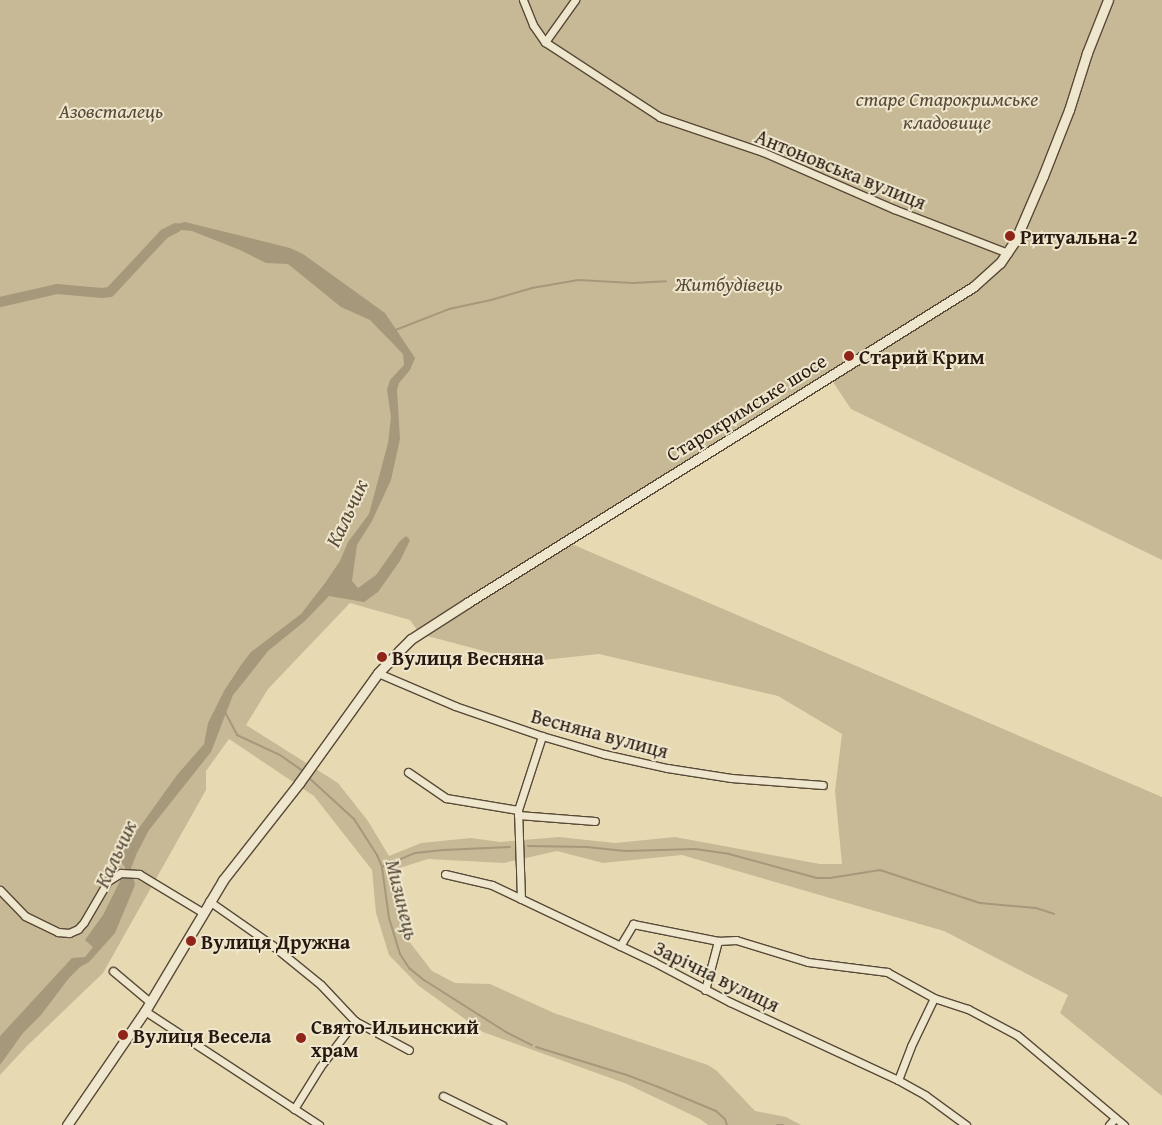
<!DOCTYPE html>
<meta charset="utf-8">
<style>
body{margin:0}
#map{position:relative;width:1162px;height:1125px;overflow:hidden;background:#e7dab2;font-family:"Gentium Book Plus",serif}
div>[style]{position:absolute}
.green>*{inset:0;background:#c7b996}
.water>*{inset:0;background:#a6987b}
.stream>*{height:2px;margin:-1px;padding:0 1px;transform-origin:1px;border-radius:1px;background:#a6987b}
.river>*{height:10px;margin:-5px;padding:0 5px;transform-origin:5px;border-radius:5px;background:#a6987b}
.roads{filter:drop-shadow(1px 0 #584938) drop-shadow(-1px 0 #584938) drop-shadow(0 1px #584938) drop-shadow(0 -1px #584938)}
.minor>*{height:7px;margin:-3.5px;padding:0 3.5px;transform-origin:3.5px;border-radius:3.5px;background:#efe7cd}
.tertiary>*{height:9px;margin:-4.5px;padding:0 4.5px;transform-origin:4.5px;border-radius:4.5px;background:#efe7cd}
.dots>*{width:14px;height:14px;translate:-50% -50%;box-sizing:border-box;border:2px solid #efe7cd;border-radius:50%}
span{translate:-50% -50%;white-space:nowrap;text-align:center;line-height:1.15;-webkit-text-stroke:4px #efe7cd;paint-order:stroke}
.park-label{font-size:20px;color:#584938;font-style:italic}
.street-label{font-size:20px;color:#281910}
.poi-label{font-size:20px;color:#281910;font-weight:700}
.left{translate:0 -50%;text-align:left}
.water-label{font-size:21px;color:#5a4c3b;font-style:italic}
</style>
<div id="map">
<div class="green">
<i style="clip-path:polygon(evenodd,0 0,1162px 0,1162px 560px,851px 409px,829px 376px,567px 542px,1162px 797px,1162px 1096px,1060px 1013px,1068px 995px,944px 931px,682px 855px,603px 863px,557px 851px,504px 863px,428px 859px,393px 870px,408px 940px,432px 971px,455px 983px,490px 984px,554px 1013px,708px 1065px,717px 1071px,755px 1111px,786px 1117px,801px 1125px,708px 1125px,700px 1119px,627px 1084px,483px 1032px,419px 986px,389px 955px,376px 913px,372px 870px,314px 796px,229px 739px,206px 771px,206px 790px,103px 973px,27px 1046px,0 1075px,0 0,350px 603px,410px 620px,420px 634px,525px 662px,599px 654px,778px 696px,842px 734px,835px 791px,842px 864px,820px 864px,675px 837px,615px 843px,559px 837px,500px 842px,471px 838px,421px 843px,389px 856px,368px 821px,338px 783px,246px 725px,268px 689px,350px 603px)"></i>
</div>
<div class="water">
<i style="clip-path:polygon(185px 222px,290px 248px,303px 254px,385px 313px,415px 358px,410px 370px,399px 383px,397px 390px,400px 439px,391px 480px,372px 521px,357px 545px,352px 581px,358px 588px,376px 575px,400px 541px,406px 536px,410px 540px,400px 561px,378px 592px,364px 602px,329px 596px,305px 621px,268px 651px,246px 679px,233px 695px,211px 752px,149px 830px,137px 853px,131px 868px,135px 885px,115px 933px,89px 962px,80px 967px,69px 978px,41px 1015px,23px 1033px,0 1065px,0 1036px,72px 958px,85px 957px,93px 947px,85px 940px,103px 915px,123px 875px,125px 867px,117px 857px,118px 849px,134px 835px,177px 775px,204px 744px,208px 723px,224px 691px,241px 665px,251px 652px,301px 614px,325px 583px,340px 561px,348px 542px,369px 514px,388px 443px,391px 417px,387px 390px,390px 380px,404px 365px,403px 354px,370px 320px,341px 307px,288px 264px,266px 263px,240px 250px,192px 231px,182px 230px,164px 234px,177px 224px)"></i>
</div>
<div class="stream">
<i style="left:393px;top:331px;width:60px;rotate:-21.4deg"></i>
<i style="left:449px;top:309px;width:43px;rotate:-12.1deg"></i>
<i style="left:491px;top:300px;width:43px;rotate:-16.3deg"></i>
<i style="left:532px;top:288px;width:47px;rotate:-9.9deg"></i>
<i style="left:578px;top:280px;width:55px;rotate:3.1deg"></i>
<i style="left:633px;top:283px;width:33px;rotate:-3deg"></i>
<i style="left:225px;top:712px;width:26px;rotate:62deg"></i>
<i style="left:237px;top:735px;width:47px;rotate:24.9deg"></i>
<i style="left:280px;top:755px;width:29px;rotate:35deg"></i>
<i style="left:307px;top:776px;width:64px;rotate:42.5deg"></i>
<i style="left:354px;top:819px;width:43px;rotate:57.4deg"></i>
<i style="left:377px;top:855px;width:13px;rotate:67deg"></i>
<i style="left:382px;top:867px;width:51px;rotate:82.2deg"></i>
<i style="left:389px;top:918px;width:38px;rotate:73deg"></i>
<i style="left:400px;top:954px;width:17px;rotate:57deg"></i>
<i style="left:409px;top:968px;width:19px;rotate:39deg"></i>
<i style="left:424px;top:980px;width:97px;rotate:32.4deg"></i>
<i style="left:506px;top:1032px;width:29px;rotate:27deg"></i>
<i style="left:528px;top:846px;width:59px;rotate:1deg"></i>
<i style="left:587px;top:847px;width:38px;rotate:6deg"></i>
<i style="left:625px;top:851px;width:70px;rotate:-1.6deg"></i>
<i style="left:695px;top:849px;width:34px;rotate:8deg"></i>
<i style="left:729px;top:854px;width:91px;rotate:15.3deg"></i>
<i style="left:817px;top:878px;width:13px"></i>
<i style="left:830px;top:878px;width:51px;rotate:-9.1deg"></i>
<i style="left:880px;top:870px;width:105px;rotate:18.3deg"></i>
<i style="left:980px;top:903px;width:56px;rotate:5.1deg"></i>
<i style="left:1036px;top:908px;width:19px;rotate:18deg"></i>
<i style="left:382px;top:867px;width:36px;rotate:-23deg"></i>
<i style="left:415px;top:853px;width:28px;rotate:-6deg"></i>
<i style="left:443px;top:850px;width:67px;rotate:-2.6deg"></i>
<i style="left:536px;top:1047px;width:95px;rotate:17.1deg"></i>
<i style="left:627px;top:1075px;width:31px;rotate:21deg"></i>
<i style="left:656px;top:1086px;width:65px;rotate:22.6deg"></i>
<i style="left:716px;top:1111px;width:12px;rotate:42deg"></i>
<i style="left:725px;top:1119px;width:6px;rotate:72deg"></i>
<i style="left:777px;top:1125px;width:6px"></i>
</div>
<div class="river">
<i style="left:0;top:302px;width:58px;rotate:-12.8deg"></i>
<i style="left:57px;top:289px;width:45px;rotate:5.1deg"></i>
<i style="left:102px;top:293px;width:8px;rotate:-7deg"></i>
<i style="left:110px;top:292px;width:79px;rotate:-47deg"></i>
<i style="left:164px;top:234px;width:13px;rotate:-27deg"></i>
</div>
<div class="roads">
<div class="minor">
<i style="left:523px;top:0;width:27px;rotate:68deg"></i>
<i style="left:533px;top:25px;width:21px;rotate:55deg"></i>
<i style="left:545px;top:42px;width:137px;rotate:33.1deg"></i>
<i style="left:660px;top:117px;width:109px;rotate:18.8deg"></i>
<i style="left:763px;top:152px;width:143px;rotate:23.5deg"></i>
<i style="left:894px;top:209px;width:122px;rotate:21.1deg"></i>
<i style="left:545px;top:42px;width:52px;rotate:-54.5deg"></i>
<i style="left:378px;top:673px;width:84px;rotate:23.2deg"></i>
<i style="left:455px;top:706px;width:92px;rotate:19deg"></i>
<i style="left:542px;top:736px;width:65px;rotate:16.2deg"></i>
<i style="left:604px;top:754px;width:65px;rotate:12.5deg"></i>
<i style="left:667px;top:768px;width:65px;rotate:8.9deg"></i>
<i style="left:731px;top:778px;width:92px;rotate:4.4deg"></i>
<i style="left:408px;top:772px;width:46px;rotate:34.4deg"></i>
<i style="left:446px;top:798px;width:73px;rotate:9.5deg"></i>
<i style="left:518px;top:815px;width:77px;rotate:4.5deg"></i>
<i style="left:445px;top:874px;width:48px;rotate:13.2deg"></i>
<i style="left:492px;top:885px;width:179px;rotate:25.4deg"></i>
<i style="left:654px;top:962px;width:86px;rotate:27.8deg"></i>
<i style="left:730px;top:1002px;width:185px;rotate:24.9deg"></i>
<i style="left:898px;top:1080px;width:31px;rotate:29deg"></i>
<i style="left:925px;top:1095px;width:51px;rotate:36.2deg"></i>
<i style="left:0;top:890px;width:36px;rotate:46deg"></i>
<i style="left:25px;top:916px;width:37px;rotate:26deg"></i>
<i style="left:58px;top:932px;width:11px;rotate:5deg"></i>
<i style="left:69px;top:933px;width:10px;rotate:-24deg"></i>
<i style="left:78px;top:929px;width:9px;rotate:-49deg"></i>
<i style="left:84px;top:922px;width:48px;rotate:-59.7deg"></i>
<i style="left:108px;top:881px;width:15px;rotate:-32deg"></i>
<i style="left:121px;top:873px;width:18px;rotate:3deg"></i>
<i style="left:139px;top:874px;width:74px;rotate:31.1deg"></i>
<i style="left:521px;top:899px;width:89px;rotate:-91.9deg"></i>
<i style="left:518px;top:810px;width:78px;rotate:-72deg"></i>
<i style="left:209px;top:901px;width:77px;rotate:34.9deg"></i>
<i style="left:272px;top:945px;width:63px;rotate:39.2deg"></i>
<i style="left:321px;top:985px;width:50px;rotate:46.6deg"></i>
<i style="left:355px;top:1021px;width:61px;rotate:28.2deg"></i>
<i style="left:620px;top:946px;width:26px;rotate:-59deg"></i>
<i style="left:633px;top:924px;width:87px;rotate:11.3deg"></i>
<i style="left:718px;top:941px;width:18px;rotate:-3deg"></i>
<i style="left:736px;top:940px;width:75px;rotate:17deg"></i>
<i style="left:808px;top:962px;width:80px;rotate:7.2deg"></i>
<i style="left:887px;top:972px;width:54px;rotate:29deg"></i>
<i style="left:934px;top:998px;width:36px;rotate:18deg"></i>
<i style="left:968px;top:1009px;width:55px;rotate:28deg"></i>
<i style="left:1017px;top:1035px;width:140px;rotate:40.1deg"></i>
<i style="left:113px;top:971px;width:48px;rotate:40deg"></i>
<i style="left:705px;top:990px;width:51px;rotate:-75.1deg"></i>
<i style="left:145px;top:1011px;width:208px;rotate:33.2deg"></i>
<i style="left:898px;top:1080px;width:36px;rotate:-69deg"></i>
<i style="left:911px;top:1046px;width:53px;rotate:-64.4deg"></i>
<i style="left:443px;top:1096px;width:66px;rotate:26.2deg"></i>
<i style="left:294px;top:1109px;width:49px;rotate:-58.2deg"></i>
<i style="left:320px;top:1067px;width:58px;rotate:-52.7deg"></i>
<i style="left:1109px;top:1125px;width:9px;rotate:-49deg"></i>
</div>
<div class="tertiary">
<i style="left:67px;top:1125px;width:138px;rotate:-55.6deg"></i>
<i style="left:145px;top:1011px;width:152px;rotate:-59.2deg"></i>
<i style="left:223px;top:880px;width:123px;rotate:-51.9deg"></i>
<i style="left:299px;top:783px;width:135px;rotate:-54.3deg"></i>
<i style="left:378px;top:673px;width:30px;rotate:-46deg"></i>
<i style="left:399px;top:651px;width:17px;rotate:-45deg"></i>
<i style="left:411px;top:639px;width:67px;rotate:-32.7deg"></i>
<i style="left:467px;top:603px;width:597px;rotate:-31.99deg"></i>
<i style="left:973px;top:287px;width:36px;rotate:-42deg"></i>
<i style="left:1000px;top:263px;width:27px;rotate:-56deg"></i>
<i style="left:1015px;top:241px;width:71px;rotate:-66.7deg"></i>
<i style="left:1043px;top:176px;width:71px;rotate:-68.5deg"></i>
<i style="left:1069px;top:110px;width:60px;rotate:-72.5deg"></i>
<i style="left:1087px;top:53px;width:57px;rotate:-68.4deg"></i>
</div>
</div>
<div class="dots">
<i style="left:1010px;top:236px;background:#8f2418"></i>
<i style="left:849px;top:356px;background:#8f2418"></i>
<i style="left:382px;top:657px;background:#8f2418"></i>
<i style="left:191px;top:941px;background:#8f2418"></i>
<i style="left:123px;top:1035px;background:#8f2418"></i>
<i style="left:301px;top:1038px;background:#8f2418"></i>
</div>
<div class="park-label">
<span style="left:947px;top:110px">старе Старокримське<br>кладовище</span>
<span style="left:111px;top:110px">Азовсталець</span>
<span style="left:729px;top:283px">Житбудівець</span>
</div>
<div class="street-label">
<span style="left:841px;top:169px;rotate:22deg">Антоновська вулиця</span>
<span style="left:746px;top:407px;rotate:-32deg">Старокримське шосе</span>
<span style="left:600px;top:733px;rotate:15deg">Весняна вулиця</span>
<span style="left:717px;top:976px;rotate:26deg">Зарічна вулиця</span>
</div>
<div class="poi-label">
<span class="left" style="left:1020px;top:236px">Ритуальна-2</span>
<span class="left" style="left:859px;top:356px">Старий Крим</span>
<span class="left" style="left:392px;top:657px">Вулиця Весняна</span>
<span class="left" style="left:201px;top:941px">Вулиця Дружна</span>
<span class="left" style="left:311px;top:1038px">Свято-Ильинский<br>храм</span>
<span class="left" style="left:133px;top:1035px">Вулиця Весела</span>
</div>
<div class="water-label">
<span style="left:347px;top:513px;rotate:-65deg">Кальчик</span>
<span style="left:116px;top:854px;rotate:-65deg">Кальчик</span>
<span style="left:402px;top:900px;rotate:76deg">Мизинець</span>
</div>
</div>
